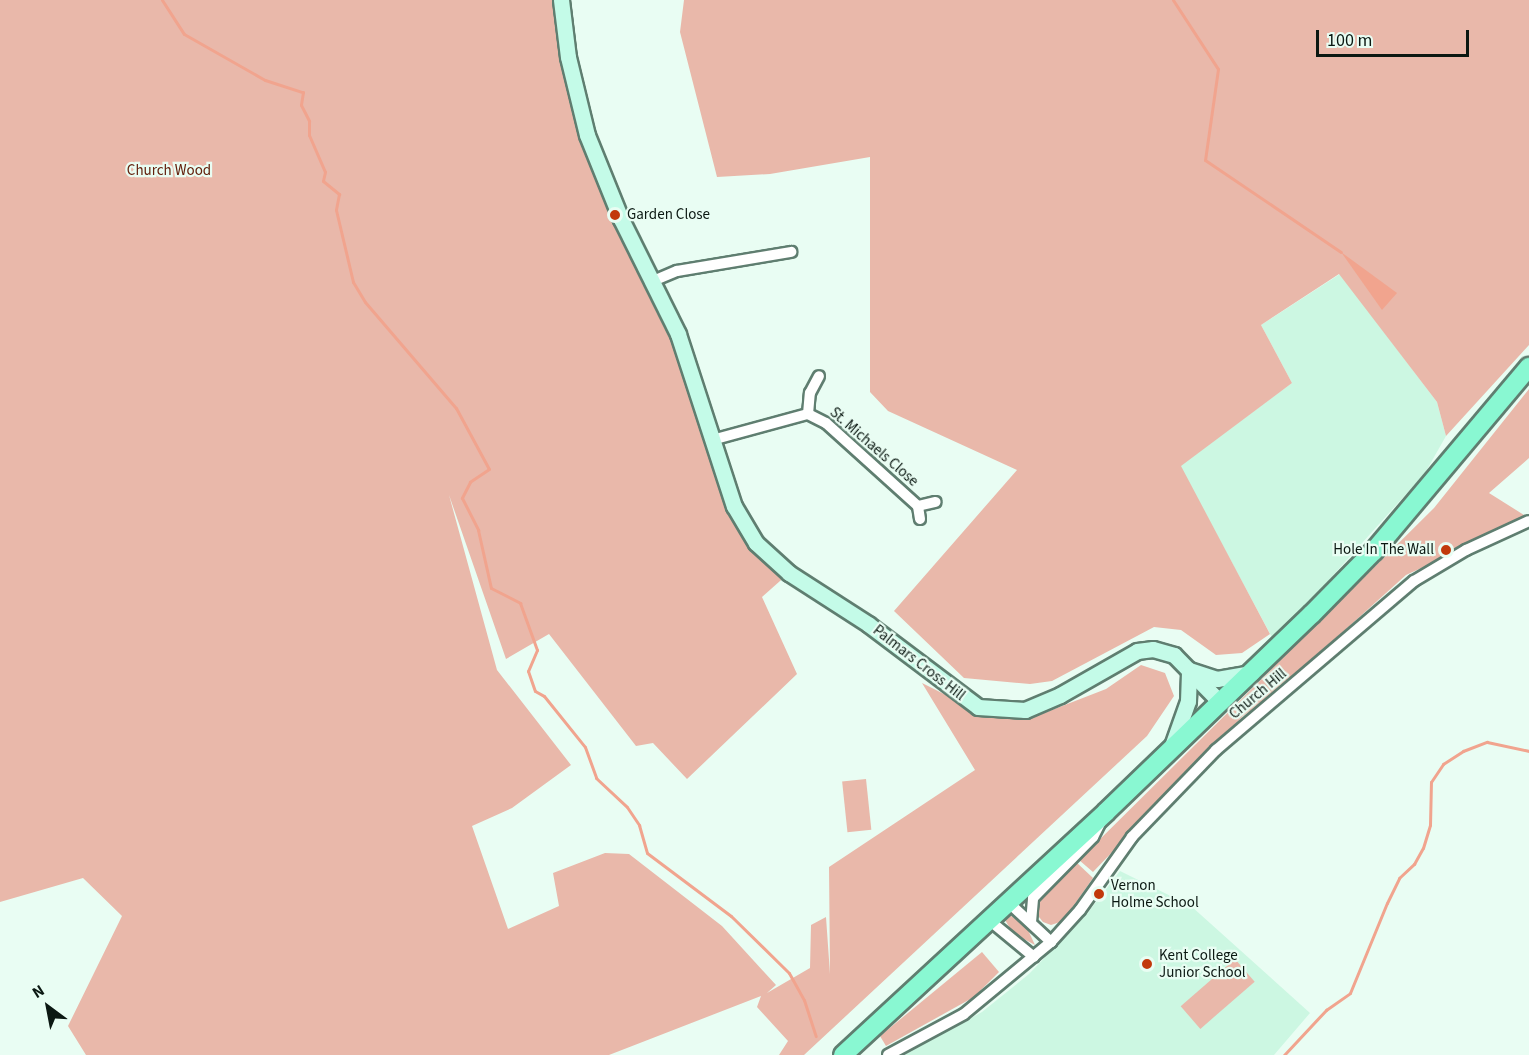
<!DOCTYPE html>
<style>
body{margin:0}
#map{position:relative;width:1529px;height:1055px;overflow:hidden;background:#e9fdf3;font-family:"Source Sans 3",sans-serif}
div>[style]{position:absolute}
.built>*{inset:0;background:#ccf7e2}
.green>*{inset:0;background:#e9b8aa;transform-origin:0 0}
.water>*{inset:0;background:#f1a48e}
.stream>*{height:3px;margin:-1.5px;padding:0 1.5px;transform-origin:1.5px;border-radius:1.5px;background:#f1a48e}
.roads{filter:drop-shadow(2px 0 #5f7e70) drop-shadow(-2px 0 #5f7e70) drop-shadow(0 2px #5f7e70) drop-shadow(0 -2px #5f7e70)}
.street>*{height:10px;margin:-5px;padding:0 5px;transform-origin:5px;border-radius:5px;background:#fff}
.secondary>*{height:15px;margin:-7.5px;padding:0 7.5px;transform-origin:7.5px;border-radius:7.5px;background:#c4fbe8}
.primary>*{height:18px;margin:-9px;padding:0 9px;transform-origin:9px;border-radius:9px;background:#89f8d2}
.dots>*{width:16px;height:16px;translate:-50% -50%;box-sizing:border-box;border:3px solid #e9fdf3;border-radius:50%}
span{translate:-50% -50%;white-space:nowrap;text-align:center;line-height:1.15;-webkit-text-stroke:4.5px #e9fdf3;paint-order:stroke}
.park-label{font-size:15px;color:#63200c}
.poi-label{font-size:15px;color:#0b1812}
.left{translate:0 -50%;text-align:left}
.right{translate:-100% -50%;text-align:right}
.street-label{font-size:15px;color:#0b1812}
.north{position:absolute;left:18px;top:977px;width:60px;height:60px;-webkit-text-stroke:4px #e9fdf3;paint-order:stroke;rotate:328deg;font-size:16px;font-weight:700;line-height:24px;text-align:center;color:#0b1812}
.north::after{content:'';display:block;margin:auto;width:21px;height:27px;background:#0b1812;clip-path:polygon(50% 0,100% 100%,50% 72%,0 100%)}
.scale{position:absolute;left:1316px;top:30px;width:153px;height:27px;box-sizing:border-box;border:3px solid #0b1812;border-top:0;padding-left:8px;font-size:18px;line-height:21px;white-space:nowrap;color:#0b1812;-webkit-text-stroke:4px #e9fdf3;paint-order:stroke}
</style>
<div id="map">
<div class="built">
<i style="clip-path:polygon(1340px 274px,1437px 402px,1446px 436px,1425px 473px,1274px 641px,1180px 466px,1292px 383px,1261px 325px)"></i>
<i style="clip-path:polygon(1120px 871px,1191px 906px,1310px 1013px,1274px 1055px,903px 1055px,982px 1012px,1029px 974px,1086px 915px)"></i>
</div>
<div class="green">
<i style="clip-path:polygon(0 0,561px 0,579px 105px,678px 334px,734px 506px,789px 573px,762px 597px,797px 674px,687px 779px,653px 743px,636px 746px,549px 634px,506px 659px,449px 495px,497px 670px,571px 765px,512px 808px,472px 826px,508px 929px,559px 906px,553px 873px,605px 853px,629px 854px,722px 926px,776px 985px,767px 993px,810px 968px,811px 925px,826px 917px,830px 974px,829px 867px,975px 770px,922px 683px,992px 718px,1039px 715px,1106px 689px,1141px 665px,1165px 673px,1174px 696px,1147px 736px,804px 1055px,779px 1055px,788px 1041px,757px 1007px,761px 996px,609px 1055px,86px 1055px,68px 1026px,122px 916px,83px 878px,0 902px)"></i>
<i style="clip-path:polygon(684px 0,1529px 0,1529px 345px,1446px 436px,1437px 402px,1339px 274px,1261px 325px,1292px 383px,1181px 466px,1270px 634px,1242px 653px,1216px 655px,1181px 630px,1154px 627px,1052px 681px,1030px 684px,964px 678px,894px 611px,1017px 470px,888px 411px,870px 392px,870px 157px,770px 174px,717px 177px,680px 32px)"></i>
<i style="clip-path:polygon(1529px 389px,1529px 458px,1489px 493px,1524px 515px,1506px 529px,1406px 575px,1274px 694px,1243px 716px,1093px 872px,1079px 860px,1434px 508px)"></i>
<i style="left:866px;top:779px;width:51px;height:24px;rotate:84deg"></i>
<i style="clip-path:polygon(1075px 861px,1093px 878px,1063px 921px,1051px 925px,1043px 922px,1035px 912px,1036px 903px)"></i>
<i style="clip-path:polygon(1010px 915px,1027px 928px,1035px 945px,1013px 933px,1005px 920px)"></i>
<i style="clip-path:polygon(982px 952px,999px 972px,974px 997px,886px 1046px,880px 1036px)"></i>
<i style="left:1235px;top:959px;width:30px;height:72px;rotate:49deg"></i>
</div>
<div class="water">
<i style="clip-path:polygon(1341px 252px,1397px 293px,1382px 310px)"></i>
</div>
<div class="stream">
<i style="left:162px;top:0;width:40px;rotate:57.1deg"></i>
<i style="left:184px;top:34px;width:93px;rotate:29.6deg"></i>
<i style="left:265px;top:80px;width:40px;rotate:18deg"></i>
<i style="left:303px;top:92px;width:13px;rotate:99deg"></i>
<i style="left:301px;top:105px;width:18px;rotate:63deg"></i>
<i style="left:309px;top:121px;width:14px;rotate:90deg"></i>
<i style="left:309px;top:135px;width:40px;rotate:66.6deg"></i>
<i style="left:325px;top:172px;width:9px;rotate:103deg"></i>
<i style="left:323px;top:181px;width:21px;rotate:39deg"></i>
<i style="left:339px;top:194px;width:16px;rotate:101deg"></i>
<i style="left:336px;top:210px;width:74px;rotate:76.7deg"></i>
<i style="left:353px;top:282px;width:23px;rotate:59deg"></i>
<i style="left:365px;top:302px;width:140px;rotate:49.4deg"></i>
<i style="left:456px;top:408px;width:69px;rotate:61.6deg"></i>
<i style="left:489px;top:469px;width:23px;rotate:146deg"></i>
<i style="left:470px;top:482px;width:18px;rotate:117deg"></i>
<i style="left:462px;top:498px;width:36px;rotate:63deg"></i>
<i style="left:478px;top:530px;width:59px;rotate:77.4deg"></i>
<i style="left:491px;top:588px;width:33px;rotate:27deg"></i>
<i style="left:520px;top:603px;width:50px;rotate:70.1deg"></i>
<i style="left:537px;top:650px;width:23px;rotate:113deg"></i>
<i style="left:528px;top:671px;width:21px;rotate:71deg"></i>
<i style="left:535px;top:691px;width:10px;rotate:29deg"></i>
<i style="left:544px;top:696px;width:65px;rotate:51.2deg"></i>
<i style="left:585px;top:747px;width:33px;rotate:70deg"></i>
<i style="left:596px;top:778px;width:42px;rotate:43.1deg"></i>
<i style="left:627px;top:807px;width:22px;rotate:56deg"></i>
<i style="left:639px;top:825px;width:29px;rotate:74deg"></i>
<i style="left:647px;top:853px;width:105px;rotate:36.9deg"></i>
<i style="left:731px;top:916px;width:81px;rotate:44.5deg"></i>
<i style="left:789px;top:973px;width:31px;rotate:61deg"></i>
<i style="left:804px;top:1000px;width:38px;rotate:72deg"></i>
<i style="left:1173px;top:0;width:82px;rotate:56.9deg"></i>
<i style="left:1218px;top:69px;width:92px;rotate:98.1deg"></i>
<i style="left:1205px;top:160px;width:164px;rotate:34.1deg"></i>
<i style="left:1284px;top:1055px;width:62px;rotate:-47deg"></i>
<i style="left:1326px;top:1010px;width:29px;rotate:-35deg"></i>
<i style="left:1350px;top:993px;width:97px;rotate:-67.7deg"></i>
<i style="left:1387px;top:903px;width:28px;rotate:-64deg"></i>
<i style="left:1399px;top:878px;width:21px;rotate:-43deg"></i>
<i style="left:1414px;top:864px;width:18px;rotate:-61deg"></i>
<i style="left:1423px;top:848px;width:24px;rotate:-73deg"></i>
<i style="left:1430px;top:825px;width:43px;rotate:-88.7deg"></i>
<i style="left:1431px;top:782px;width:22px;rotate:-56deg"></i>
<i style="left:1443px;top:764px;width:24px;rotate:-33deg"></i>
<i style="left:1463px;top:751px;width:26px;rotate:-21deg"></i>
<i style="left:1487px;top:742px;width:43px;rotate:12.1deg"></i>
</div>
<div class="roads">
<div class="street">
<i style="left:653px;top:281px;width:26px;rotate:-23deg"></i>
<i style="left:677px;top:271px;width:116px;rotate:-9.5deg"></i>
<i style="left:808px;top:414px;width:21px;rotate:-85deg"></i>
<i style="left:810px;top:393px;width:19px;rotate:-62deg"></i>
<i style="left:712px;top:440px;width:99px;rotate:-15.2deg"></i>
<i style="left:808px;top:414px;width:20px;rotate:27deg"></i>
<i style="left:826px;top:423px;width:124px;rotate:42.1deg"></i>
<i style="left:920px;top:519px;width:13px;rotate:-99deg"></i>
<i style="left:918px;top:506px;width:18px;rotate:-13deg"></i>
<i style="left:1008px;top:902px;width:59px;rotate:42.9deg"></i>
<i style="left:989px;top:920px;width:58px;rotate:39.4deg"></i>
<i style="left:1031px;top:922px;width:24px;rotate:-85deg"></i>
<i style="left:1033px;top:898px;width:86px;rotate:-45.5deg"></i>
<i style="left:1093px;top:837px;width:16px;rotate:-63deg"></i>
<i style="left:888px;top:1055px;width:86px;rotate:-28.3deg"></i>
<i style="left:964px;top:1014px;width:113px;rotate:-39.6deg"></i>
<i style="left:1051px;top:942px;width:43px;rotate:-47.8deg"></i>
<i style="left:1080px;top:910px;width:90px;rotate:-54.5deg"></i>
<i style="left:1132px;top:837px;width:121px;rotate:-46deg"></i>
<i style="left:1216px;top:750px;width:260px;rotate:-40.5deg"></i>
<i style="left:1414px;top:581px;width:61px;rotate:-30.8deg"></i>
<i style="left:1466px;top:550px;width:69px;rotate:-24.7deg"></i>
</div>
<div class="secondary">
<i style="left:561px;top:0;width:57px;rotate:83deg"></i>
<i style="left:568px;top:57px;width:80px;rotate:76.3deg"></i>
<i style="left:587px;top:135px;width:91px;rotate:68deg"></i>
<i style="left:621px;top:219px;width:128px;rotate:63.6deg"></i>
<i style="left:678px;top:334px;width:181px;rotate:72deg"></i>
<i style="left:734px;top:506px;width:43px;rotate:59.3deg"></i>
<i style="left:756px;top:543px;width:45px;rotate:42.3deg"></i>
<i style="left:789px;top:573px;width:94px;rotate:32.8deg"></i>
<i style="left:868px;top:624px;width:138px;rotate:37deg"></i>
<i style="left:978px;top:707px;width:47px;rotate:3.7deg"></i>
<i style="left:1025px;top:710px;width:38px;rotate:-23deg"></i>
<i style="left:1060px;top:695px;width:89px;rotate:-29.7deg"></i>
<i style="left:1137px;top:651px;width:16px;rotate:-7deg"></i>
<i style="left:1153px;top:649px;width:22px;rotate:16deg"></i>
<i style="left:1174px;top:655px;width:66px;rotate:45.6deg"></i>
<i style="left:1172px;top:746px;width:48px;rotate:-70.4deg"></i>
<i style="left:1188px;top:701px;width:31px;rotate:-88deg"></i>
<i style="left:1189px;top:670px;width:29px;rotate:18deg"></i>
<i style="left:1217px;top:679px;width:35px;rotate:-10deg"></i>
</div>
<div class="primary">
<i style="left:843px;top:1055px;width:358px;rotate:-42.7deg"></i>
<i style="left:1106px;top:812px;width:286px;rotate:-43.9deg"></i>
<i style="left:1312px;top:614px;width:88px;rotate:-45.5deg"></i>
<i style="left:1374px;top:551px;width:241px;rotate:-49.9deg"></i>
</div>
</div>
<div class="dots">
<i style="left:615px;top:215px;background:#c2390b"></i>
<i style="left:1446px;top:550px;background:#c2390b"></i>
<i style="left:1099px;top:894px;background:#c2390b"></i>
<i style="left:1147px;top:964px;background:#c2390b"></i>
</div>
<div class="park-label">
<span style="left:169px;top:171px">Church Wood</span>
</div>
<div class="poi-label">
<span class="left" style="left:627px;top:215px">Garden Close</span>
<span class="right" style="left:1434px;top:550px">Hole In The Wall</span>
<span class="left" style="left:1111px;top:894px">Vernon<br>Holme School</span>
<span class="left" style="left:1159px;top:964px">Kent College<br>Junior School</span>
</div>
<div class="street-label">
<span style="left:874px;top:447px;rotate:41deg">St. Michaels Close</span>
<span style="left:919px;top:663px;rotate:38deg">Palmars Cross Hill</span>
<span style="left:1258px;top:694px;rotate:-40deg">Church Hill</span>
</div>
<div class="north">N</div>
<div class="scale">100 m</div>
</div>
